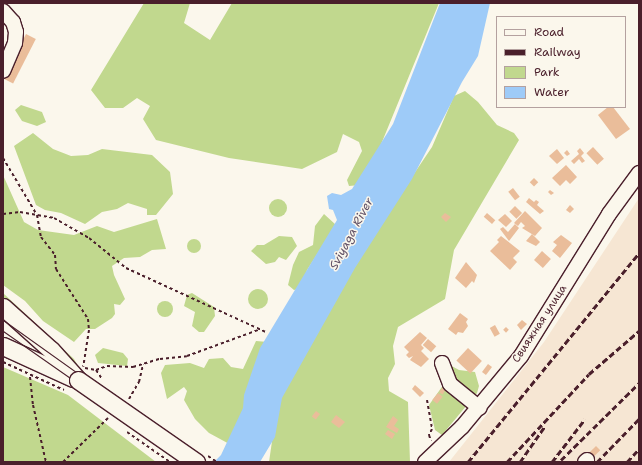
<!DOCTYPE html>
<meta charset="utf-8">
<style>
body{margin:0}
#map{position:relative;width:642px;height:465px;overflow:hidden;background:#fbf7ec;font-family:"Shantell Sans",sans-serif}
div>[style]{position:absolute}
.built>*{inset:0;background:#f6e6d3}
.green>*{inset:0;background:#c1d88e}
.round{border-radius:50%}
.water>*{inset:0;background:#9ecbf8}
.building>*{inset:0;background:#eabd9a;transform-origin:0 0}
.path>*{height:2px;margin-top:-1px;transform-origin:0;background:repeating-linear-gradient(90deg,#4a1f2b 0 3px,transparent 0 6px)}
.roads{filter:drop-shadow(1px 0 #4a1f2b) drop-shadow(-1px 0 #4a1f2b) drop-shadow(0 1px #4a1f2b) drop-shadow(0 -1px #4a1f2b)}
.minor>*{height:14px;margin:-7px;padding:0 7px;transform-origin:7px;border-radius:7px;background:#fbf7ec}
.major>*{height:17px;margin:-8.5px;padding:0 8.5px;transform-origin:8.5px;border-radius:8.5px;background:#fbf7ec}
.tram>*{height:1px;margin:-0.5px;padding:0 0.5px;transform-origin:0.5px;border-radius:0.5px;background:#4a1f2b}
.rail>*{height:3px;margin-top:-1.5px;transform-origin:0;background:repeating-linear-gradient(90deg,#4a1f2b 0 6px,transparent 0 9px)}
.path-bridge>*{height:2px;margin-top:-1px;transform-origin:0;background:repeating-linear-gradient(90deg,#4a1f2b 0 3px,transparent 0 6px)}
.bridges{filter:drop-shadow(1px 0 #4a1f2b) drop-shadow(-1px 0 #4a1f2b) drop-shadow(0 1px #4a1f2b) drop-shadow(0 -1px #4a1f2b)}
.major-bridge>*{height:17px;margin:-8.5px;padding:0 8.5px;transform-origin:8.5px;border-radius:8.5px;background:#fbf7ec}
span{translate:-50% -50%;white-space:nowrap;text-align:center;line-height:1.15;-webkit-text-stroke:3px #fbf7ec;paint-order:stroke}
.street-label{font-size:11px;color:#4a1f2b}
.water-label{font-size:12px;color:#635368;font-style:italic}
.frame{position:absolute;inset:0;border:4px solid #4a1f2b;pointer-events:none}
.legend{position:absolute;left:496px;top:16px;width:130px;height:92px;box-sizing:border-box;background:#fbf7ec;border:1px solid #b4a19f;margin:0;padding:5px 7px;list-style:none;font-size:12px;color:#4a1f2b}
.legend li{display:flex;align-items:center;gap:8px;height:20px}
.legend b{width:20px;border:1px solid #b4a19f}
</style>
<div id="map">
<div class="built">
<i style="clip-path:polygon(639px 198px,639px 462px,449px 462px,544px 342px)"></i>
</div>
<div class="green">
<i style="clip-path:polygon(144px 3px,190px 3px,184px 23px,210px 40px,232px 3px,439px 3px,375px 159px,360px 185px,349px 186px,347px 180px,362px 151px,359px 142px,343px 134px,337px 152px,302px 169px,229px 158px,156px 140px,143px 119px,150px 106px,137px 98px,123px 108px,105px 108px,91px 90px)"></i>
<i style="clip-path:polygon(465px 91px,478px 102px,497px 125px,514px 133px,519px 140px,454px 250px,445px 299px,398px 327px,393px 346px,395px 364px,388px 378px,389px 391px,408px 402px,410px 462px,269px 462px,278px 400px,368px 242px,432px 147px,454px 96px)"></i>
<i style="clip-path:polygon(21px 105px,42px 112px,46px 122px,37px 126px,22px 121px,15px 110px)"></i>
<i style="clip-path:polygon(33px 133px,53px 149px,71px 156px,88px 155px,102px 149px,152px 155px,170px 172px,173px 194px,156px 215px,147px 215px,147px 209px,128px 203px,117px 209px,102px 212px,85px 224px,61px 213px,45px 210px,36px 205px,14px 146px)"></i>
<i style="clip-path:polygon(3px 175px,24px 222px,38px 230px,74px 235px,97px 226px,114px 232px,157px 219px,166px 249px,152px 250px,140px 257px,124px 258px,112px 266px,114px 275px,125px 299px,120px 305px,114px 304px,115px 314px,112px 318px,95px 329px,86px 329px,74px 342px,43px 321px,25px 301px,3px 285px)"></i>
<i class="round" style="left:269px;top:199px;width:18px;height:18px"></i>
<i style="clip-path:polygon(324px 214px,336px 225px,307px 270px,302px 288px,294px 290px,288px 285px,293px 265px,299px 252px,313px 245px,315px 226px)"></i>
<i style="clip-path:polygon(279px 236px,292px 237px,297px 246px,286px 260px,279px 257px,275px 262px,266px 264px,251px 251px,257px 245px,264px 245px)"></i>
<i class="round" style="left:187px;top:239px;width:14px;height:14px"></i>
<i class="round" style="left:248px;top:289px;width:20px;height:20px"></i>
<i style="clip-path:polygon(3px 293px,74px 359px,78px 366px,5px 302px)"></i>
<i style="clip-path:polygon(192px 293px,214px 307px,215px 316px,204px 332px,199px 332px,192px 326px,195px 312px,184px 306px,187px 295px)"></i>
<i class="round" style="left:157px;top:301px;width:16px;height:16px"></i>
<i style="clip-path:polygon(256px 341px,268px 342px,233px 446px,209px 433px,195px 419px,184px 400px,187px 391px,184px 387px,167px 399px,161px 373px,165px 365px,190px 363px,204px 368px,209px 359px,223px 358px,231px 367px,243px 369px)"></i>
<i style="clip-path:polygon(103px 348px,123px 353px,128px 359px,127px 366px,98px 363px,95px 355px)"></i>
<i style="clip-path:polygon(448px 364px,459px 370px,475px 372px,479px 386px,477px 393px,442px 435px,435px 430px,429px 405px,444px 384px)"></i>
<i style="clip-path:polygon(3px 367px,68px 395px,156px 462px,3px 462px)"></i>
</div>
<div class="water">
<i style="clip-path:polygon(440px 3px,490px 3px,478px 56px,462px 82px,412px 179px,355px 268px,282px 398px,275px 437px,260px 462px,214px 462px,221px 455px,243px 408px,244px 395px,260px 348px,337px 220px,333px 210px,329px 209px,327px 196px,332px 193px,341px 195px,352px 189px,393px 124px)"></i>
</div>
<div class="building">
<i style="left:26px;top:34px;width:11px;height:50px;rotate:27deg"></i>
<i style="clip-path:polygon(608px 107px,613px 107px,630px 129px,616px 139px,598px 115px)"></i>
<i style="left:593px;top:147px;width:16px;height:9px;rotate:47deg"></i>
<i style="clip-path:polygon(580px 148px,584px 153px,581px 156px,585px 161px,582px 163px,579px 159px,574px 164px,571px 161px,579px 154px,577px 151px)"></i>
<i style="clip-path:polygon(557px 149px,564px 158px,557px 164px,549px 156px)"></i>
<i style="clip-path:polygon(567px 150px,570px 154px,567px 156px,564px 153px)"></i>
<i style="clip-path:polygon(566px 165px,577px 177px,570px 184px,566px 180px,560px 186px,552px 178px)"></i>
<i style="left:534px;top:178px;width:6px;height:6px;rotate:45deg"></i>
<i style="left:513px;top:188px;width:11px;height:6px;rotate:52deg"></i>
<i style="clip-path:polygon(550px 190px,554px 193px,551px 195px,548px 192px)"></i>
<i style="clip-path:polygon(529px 198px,534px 202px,536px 200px,539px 202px,537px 205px,544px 211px,540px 214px,526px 202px)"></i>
<i style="clip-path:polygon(570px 205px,574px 209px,570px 213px,566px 210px)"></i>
<i style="left:515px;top:206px;width:10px;height:8px;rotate:45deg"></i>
<i style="clip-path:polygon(525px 211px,542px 228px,535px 236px,522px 228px,525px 226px,521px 222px,518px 226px,514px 223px)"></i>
<i style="clip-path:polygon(445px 213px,451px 217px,446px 222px,441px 217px)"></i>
<i style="left:487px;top:213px;width:11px;height:5px;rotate:41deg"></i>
<i style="clip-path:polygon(505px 214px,512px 221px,506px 227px,498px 220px)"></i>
<i style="clip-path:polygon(515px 224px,519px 228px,509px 241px,500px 229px,503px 227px,508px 232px)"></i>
<i style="clip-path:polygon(532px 234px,540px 242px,536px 246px,526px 241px)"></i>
<i style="clip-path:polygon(561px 235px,572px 243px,560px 258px,552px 251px,557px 245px,553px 242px)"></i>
<i style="clip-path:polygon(501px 236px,520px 251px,513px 258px,517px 262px,510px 270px,490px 251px,499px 242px,497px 240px)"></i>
<i style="left:542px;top:251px;width:12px;height:12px;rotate:42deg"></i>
<i style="clip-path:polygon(466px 262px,477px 275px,474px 283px,472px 281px,466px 288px,455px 278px)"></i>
<i style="clip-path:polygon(460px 313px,468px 319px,466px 322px,468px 326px,463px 333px,458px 332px,456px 335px,448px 329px)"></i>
<i style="clip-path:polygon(522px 320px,527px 324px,521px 330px,517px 325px)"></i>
<i style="left:495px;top:325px;width:10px;height:6px;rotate:61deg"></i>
<i style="left:506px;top:327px;width:4px;height:4px;rotate:45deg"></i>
<i style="clip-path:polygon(420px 332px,427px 338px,421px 345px,424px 348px,421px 351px,429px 359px,421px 367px,410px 360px,413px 356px,409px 358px,406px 355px,409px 352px,404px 347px)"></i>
<i style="left:428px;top:339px;width:11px;height:8px;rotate:41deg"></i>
<i style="left:468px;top:348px;width:19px;height:17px;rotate:43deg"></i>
<i style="left:488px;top:364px;width:5px;height:10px;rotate:37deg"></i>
<i style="clip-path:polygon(415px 385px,424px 393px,420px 397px,412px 389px)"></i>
<i style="left:442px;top:388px;width:4px;height:5px;rotate:34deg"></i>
<i style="left:438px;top:393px;width:6px;height:9px;rotate:39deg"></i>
<i style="left:316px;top:411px;width:5px;height:7px;rotate:37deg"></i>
<i style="clip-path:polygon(336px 415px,345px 422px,339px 428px,331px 422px)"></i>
<i style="clip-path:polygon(393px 416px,398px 420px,394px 426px,399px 429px,397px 433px,386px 427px)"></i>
<i style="clip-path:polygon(388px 430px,395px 434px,392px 439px,385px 434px)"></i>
<i style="left:596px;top:446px;width:6px;height:10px;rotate:45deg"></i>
</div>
<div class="path">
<i style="left:3px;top:158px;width:66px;rotate:59.2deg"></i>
<i style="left:37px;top:215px;width:22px;rotate:80deg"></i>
<i style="left:41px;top:237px;width:23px;rotate:52deg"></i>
<i style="left:55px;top:255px;width:14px;rotate:86deg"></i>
<i style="left:56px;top:269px;width:59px;rotate:57.4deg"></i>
<i style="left:88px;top:319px;width:11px;rotate:85deg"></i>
<i style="left:89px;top:330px;width:37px;rotate:99deg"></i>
<i style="left:3px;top:214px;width:17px;rotate:-7deg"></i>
<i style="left:20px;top:212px;width:35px;rotate:10deg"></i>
<i style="left:54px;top:218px;width:40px;rotate:29.7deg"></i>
<i style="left:89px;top:238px;width:48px;rotate:39deg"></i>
<i style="left:126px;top:268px;width:154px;rotate:24.6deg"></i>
<i style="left:3px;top:362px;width:67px;rotate:24.7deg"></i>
<i style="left:85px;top:368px;width:11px;rotate:10deg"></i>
<i style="left:96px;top:370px;width:12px;rotate:-20deg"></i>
<i style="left:107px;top:366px;width:26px;rotate:2deg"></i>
<i style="left:133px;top:367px;width:28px;rotate:-17deg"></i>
<i style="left:160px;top:359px;width:27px;rotate:-6deg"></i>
<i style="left:187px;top:356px;width:76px;rotate:-20.1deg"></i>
<i style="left:96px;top:370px;width:11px;rotate:56deg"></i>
<i style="left:30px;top:377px;width:28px;rotate:84deg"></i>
<i style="left:33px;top:405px;width:58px;rotate:77.2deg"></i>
<i style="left:129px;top:399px;width:20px;rotate:-60deg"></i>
<i style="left:139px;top:382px;width:18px;rotate:-77deg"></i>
<i style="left:427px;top:400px;width:29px;rotate:80deg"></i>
<i style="left:432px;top:429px;width:7px;rotate:117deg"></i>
<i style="left:429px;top:435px;width:6px;rotate:72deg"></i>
<i style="left:63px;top:462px;width:63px;rotate:-44.4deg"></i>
</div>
<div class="roads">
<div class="minor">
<i style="left:3px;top:11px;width:15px;rotate:48deg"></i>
<i style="left:13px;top:22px;width:10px;rotate:73deg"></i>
<i style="left:16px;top:32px;width:11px;rotate:95deg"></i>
<i style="left:15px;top:43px;width:30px;rotate:113deg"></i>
<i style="left:442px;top:363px;width:22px;rotate:69deg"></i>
<i style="left:450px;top:384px;width:38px;rotate:39deg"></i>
<i style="left:425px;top:462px;width:51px;rotate:-43.4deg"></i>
<i style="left:462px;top:427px;width:92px;rotate:-50.3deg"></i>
<i style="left:521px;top:356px;width:167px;rotate:-58.2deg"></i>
<i style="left:609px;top:214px;width:51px;rotate:-53.8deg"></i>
<i style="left:585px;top:462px;width:3px;rotate:-45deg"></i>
</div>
<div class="major">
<i style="left:3px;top:307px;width:64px;rotate:41.9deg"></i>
<i style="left:51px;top:350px;width:40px;rotate:48deg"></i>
<i style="left:3px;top:346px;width:77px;rotate:24.6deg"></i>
</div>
</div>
<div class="tram">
<i style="left:3px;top:320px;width:244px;rotate:35.5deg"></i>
<i style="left:3px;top:331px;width:228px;rotate:35deg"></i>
</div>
<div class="rail">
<i style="left:561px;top:460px;width:110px;rotate:-44.6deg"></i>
<i style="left:468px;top:462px;width:270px;rotate:-50.7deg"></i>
<i style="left:507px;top:462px;width:120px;rotate:-47deg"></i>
<i style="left:589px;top:374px;width:66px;rotate:-40.7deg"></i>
<i style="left:520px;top:462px;width:44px;rotate:-55.2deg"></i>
<i style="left:552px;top:462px;width:54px;rotate:-52.5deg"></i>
<i style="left:597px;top:462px;width:60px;rotate:-45.7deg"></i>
<i style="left:627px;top:462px;width:18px;rotate:-47deg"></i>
</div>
<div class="path-bridge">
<i style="left:127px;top:432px;width:52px;rotate:34.9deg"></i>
<i style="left:208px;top:456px;width:11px;rotate:34deg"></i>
</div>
<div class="bridges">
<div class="major-bridge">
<i style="left:78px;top:380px;width:144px;rotate:34.8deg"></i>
</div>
</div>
<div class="street-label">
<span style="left:540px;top:324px;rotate:-57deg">Свияжная улица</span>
</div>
<div class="water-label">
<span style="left:352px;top:234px;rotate:-62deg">Sviyaga River</span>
</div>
<div class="frame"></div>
<ul class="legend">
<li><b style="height:5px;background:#fbf7ec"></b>Road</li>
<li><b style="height:5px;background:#4a1f2b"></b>Railway</li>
<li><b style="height:11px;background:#c1d88e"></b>Park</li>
<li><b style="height:11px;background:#9ecbf8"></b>Water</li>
</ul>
</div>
